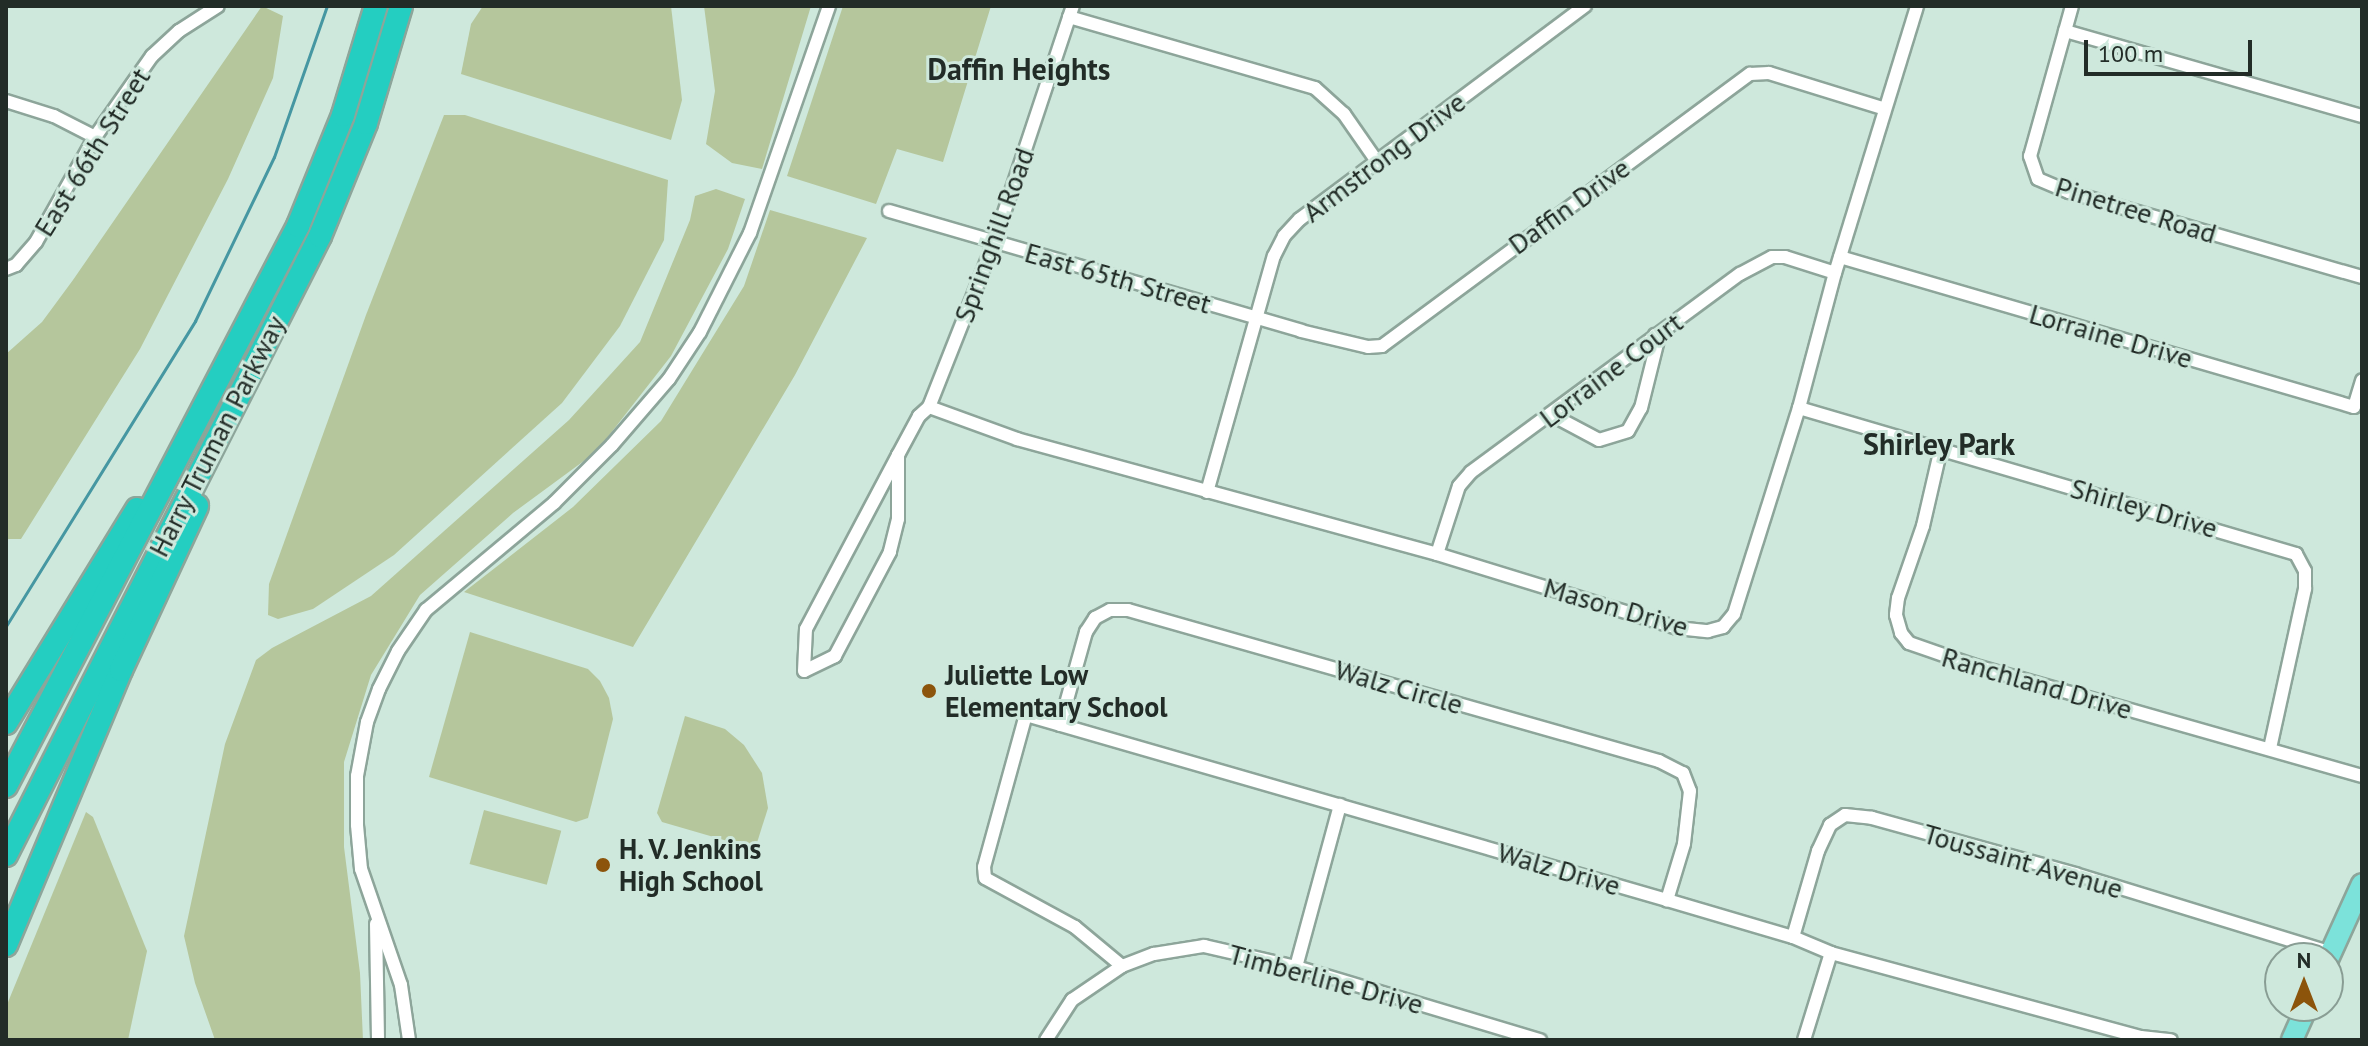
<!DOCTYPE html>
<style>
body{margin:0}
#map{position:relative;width:2368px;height:1046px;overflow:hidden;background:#cee8dc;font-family:"PT Sans",sans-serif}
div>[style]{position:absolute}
.green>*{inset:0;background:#b5c69c;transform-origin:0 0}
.stream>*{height:3px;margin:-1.5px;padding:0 1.5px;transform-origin:1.5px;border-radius:1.5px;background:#4697a2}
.roads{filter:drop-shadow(2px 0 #8da59a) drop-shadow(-2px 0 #8da59a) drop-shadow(0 2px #8da59a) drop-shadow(0 -2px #8da59a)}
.street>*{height:12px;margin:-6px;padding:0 6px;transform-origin:6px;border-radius:6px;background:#fff}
.primary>*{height:20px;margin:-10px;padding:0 10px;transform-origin:10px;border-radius:10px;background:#7ce2da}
.highway>*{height:22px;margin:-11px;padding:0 11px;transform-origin:11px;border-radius:11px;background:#24cec1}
.dots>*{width:22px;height:22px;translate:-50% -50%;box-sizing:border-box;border:4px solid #cee8dc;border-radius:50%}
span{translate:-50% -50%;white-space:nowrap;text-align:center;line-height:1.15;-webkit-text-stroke:6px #cee8dc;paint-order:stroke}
.street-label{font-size:28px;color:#222c27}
.poi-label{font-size:28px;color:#222c27;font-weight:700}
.left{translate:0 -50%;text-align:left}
.neighbourhood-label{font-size:30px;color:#222c27;font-weight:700}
.frame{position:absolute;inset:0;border:8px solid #222c27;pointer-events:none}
.north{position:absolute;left:2264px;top:942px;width:80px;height:80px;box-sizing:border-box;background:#cee8dc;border:2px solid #899d94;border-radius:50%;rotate:0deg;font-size:22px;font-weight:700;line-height:32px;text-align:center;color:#222c27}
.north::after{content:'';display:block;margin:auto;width:28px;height:36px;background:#8c540b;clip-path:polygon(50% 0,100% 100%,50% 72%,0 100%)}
.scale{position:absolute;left:2084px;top:40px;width:168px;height:36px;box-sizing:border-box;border:4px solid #222c27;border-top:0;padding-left:10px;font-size:24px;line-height:28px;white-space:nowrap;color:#222c27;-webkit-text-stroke:6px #cee8dc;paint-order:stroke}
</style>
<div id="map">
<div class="green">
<i style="clip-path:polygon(262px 6px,283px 16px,273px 78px,228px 179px,140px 349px,21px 539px,6px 539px,6px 354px,42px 322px,73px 280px)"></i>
<i style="clip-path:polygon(483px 6px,671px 6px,682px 100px,671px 140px,461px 74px,471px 24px)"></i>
<i style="clip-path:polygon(704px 6px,811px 6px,762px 169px,732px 163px,706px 144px,715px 91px)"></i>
<i style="clip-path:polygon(843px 6px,991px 6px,943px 162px,897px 149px,876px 204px,787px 176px)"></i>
<i style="clip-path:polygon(444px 115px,465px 115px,668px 180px,664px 240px,620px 326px,562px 403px,394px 555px,313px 609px,278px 619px,268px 615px,269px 584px,366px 315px)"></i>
<i style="clip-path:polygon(716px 189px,745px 199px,728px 249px,671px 356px,596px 452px,513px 513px,420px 595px,371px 675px,344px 762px,344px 847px,360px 973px,363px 1040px,215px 1040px,195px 983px,184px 936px,225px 744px,256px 660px,272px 648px,371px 596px,569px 420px,640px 342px,690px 220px,695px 196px)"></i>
<i style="clip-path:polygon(770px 210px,867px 238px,795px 375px,633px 647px,464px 592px,573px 507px,661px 421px,744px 286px)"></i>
<i style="clip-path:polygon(470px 632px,588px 669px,600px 681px,609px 698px,613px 719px,588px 818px,576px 822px,429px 777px)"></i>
<i style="clip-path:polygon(685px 716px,725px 729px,744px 745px,762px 773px,768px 808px,755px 849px,662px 822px,657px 813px)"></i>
<i style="left:484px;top:810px;width:80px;height:56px;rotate:15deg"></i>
<i style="clip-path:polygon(86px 812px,93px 817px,147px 951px,128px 1040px,6px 1040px,6px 1007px)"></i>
</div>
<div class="stream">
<i style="left:6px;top:626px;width:359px;rotate:-58.2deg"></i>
<i style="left:195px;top:321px;width:182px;rotate:-64.3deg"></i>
<i style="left:274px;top:157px;width:160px;rotate:-70.7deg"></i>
</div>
<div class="roads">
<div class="street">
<i style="left:2072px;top:6px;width:156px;rotate:105.6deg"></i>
<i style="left:2030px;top:156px;width:24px;rotate:71deg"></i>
<i style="left:2038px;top:179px;width:34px;rotate:23deg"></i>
<i style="left:2069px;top:192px;width:305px;rotate:16.2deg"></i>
<i style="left:1069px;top:17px;width:256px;rotate:16.1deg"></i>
<i style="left:1315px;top:88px;width:39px;rotate:42deg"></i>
<i style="left:1344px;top:114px;width:56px;rotate:55.2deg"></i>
<i style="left:2065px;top:31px;width:309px;rotate:16deg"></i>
<i style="left:6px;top:101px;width:50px;rotate:17.4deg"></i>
<i style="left:54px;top:116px;width:46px;rotate:27.1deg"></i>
<i style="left:889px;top:211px;width:429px;rotate:16.2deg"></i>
<i style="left:1301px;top:331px;width:69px;rotate:13.4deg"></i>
<i style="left:1368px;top:347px;width:14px;rotate:-4deg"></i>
<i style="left:1382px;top:346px;width:458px;rotate:-36.5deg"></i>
<i style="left:1750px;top:74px;width:19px;rotate:-3deg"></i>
<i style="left:1769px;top:73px;width:121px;rotate:17.2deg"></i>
<i style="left:1840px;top:257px;width:535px;rotate:16.27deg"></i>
<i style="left:2354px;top:407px;width:28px;rotate:-73deg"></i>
<i style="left:6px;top:269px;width:11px;rotate:-22deg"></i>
<i style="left:16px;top:265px;width:30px;rotate:-49deg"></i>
<i style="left:36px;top:242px;width:120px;rotate:-60.7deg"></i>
<i style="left:95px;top:137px;width:99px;rotate:-54.9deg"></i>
<i style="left:152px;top:56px;width:37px;rotate:-43deg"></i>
<i style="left:179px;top:31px;width:46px;rotate:-32.7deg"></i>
<i style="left:929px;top:407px;width:94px;rotate:20deg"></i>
<i style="left:1017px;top:439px;width:435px;rotate:15.3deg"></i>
<i style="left:1437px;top:554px;width:251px;rotate:17.1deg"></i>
<i style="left:1677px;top:628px;width:31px;rotate:6deg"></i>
<i style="left:1708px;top:631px;width:16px;rotate:-15deg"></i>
<i style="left:1723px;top:627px;width:17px;rotate:-50deg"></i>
<i style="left:1734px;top:614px;width:216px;rotate:-72.5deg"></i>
<i style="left:1799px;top:408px;width:140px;rotate:-75.1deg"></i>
<i style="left:1835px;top:273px;width:279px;rotate:-72.9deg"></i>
<i style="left:1799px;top:408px;width:518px;rotate:16.37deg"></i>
<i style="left:2296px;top:554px;width:19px;rotate:62deg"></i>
<i style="left:2305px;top:571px;width:18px;rotate:90deg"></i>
<i style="left:2305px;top:589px;width:163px;rotate:102.4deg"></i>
<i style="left:1552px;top:415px;width:53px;rotate:28deg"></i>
<i style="left:1599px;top:440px;width:30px;rotate:-17deg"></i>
<i style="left:1628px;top:431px;width:26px;rotate:-61deg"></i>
<i style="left:1641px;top:408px;width:70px;rotate:-76deg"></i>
<i style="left:1658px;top:340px;width:6px;rotate:-121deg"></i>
<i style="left:1941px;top:448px;width:80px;rotate:103deg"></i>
<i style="left:1923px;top:526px;width:76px;rotate:109.1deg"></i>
<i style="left:1898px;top:598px;width:17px;rotate:97deg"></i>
<i style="left:1896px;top:615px;width:19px;rotate:74deg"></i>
<i style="left:1901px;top:633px;width:13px;rotate:51deg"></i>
<i style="left:1909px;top:643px;width:67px;rotate:19.2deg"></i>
<i style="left:1972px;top:665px;width:405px;rotate:15.9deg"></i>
<i style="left:898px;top:455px;width:64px;rotate:90deg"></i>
<i style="left:898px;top:519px;width:34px;rotate:104deg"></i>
<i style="left:890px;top:552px;width:118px;rotate:117.9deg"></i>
<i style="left:835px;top:656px;width:34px;rotate:154deg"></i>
<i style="left:804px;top:671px;width:42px;rotate:-87.3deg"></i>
<i style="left:806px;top:629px;width:197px;rotate:-62.1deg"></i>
<i style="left:898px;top:455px;width:44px;rotate:-61.7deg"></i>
<i style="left:919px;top:416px;width:13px;rotate:-42deg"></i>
<i style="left:929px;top:407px;width:176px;rotate:-68.4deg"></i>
<i style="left:994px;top:243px;width:250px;rotate:-71.6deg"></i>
<i style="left:1207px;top:492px;width:245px;rotate:-74.2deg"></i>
<i style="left:1274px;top:256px;width:22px;rotate:-63deg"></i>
<i style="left:1284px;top:236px;width:23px;rotate:-47deg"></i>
<i style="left:1300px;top:219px;width:356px;rotate:-36.8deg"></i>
<i style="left:1437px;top:554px;width:71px;rotate:-72.1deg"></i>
<i style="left:1459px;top:486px;width:18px;rotate:-49deg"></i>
<i style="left:1471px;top:472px;width:334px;rotate:-36.4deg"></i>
<i style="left:1740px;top:274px;width:36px;rotate:-28deg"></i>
<i style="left:1772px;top:257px;width:13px"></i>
<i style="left:1785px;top:257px;width:52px;rotate:17.7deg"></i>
<i style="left:1060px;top:725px;width:97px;rotate:-74.4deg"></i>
<i style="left:1086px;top:632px;width:17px;rotate:-57deg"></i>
<i style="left:1095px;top:618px;width:17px;rotate:-28deg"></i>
<i style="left:1110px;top:610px;width:18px"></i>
<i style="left:1128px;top:610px;width:552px;rotate:15.87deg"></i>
<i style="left:1659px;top:761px;width:27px;rotate:27deg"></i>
<i style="left:1683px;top:773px;width:19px;rotate:69deg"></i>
<i style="left:1690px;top:791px;width:53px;rotate:96.5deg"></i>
<i style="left:1684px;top:844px;width:59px;rotate:106.9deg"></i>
<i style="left:376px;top:924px;width:116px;rotate:89deg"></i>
<i style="left:1793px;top:937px;width:90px;rotate:-73.8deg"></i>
<i style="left:1818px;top:851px;width:29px;rotate:-65deg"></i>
<i style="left:1830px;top:825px;width:18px;rotate:-34deg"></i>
<i style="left:1845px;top:815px;width:27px;rotate:6deg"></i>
<i style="left:1872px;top:818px;width:211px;rotate:15.4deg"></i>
<i style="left:2075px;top:874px;width:268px;rotate:17.1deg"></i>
<i style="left:1122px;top:966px;width:61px;rotate:-140.3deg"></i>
<i style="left:1075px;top:927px;width:102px;rotate:-151.4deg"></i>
<i style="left:985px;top:878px;width:11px;rotate:-95deg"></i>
<i style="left:984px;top:867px;width:158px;rotate:-74.6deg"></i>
<i style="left:1026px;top:715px;width:667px;rotate:16.1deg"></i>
<i style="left:1667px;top:900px;width:131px;rotate:16.4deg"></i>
<i style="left:1793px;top:937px;width:41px;rotate:22.8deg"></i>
<i style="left:1831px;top:953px;width:321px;rotate:15.2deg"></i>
<i style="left:2141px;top:1037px;width:30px;rotate:6deg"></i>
<i style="left:1296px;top:967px;width:168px;rotate:-74.8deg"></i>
<i style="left:409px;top:1040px;width:56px;rotate:-98.3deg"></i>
<i style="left:401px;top:985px;width:123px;rotate:-109deg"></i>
<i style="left:361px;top:869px;width:44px;rotate:-95.2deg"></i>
<i style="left:357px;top:825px;width:49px;rotate:-90deg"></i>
<i style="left:357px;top:776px;width:55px;rotate:-79.5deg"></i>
<i style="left:367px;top:722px;width:35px;rotate:-70deg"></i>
<i style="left:379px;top:689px;width:42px;rotate:-63.4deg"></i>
<i style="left:398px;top:651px;width:50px;rotate:-55.7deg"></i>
<i style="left:426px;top:610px;width:167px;rotate:-39.9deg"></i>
<i style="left:554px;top:503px;width:82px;rotate:-45deg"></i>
<i style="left:612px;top:445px;width:87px;rotate:-49.2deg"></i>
<i style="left:669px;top:379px;width:56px;rotate:-56.6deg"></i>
<i style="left:700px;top:332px;width:111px;rotate:-63.2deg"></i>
<i style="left:750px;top:233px;width:240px;rotate:-70.8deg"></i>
<i style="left:1046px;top:1040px;width:48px;rotate:-57deg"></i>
<i style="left:1072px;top:1000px;width:60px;rotate:-34.2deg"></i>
<i style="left:1122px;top:966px;width:34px;rotate:-21deg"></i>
<i style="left:1154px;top:954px;width:51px;rotate:-9.1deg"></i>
<i style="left:1204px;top:946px;width:94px;rotate:12.9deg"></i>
<i style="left:1296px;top:967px;width:255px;rotate:16.7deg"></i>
<i style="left:1804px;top:1040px;width:91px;rotate:-72.8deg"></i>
</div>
<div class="primary">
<i style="left:2328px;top:959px;width:82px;rotate:-65.6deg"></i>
<i style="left:2292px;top:1040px;width:37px;rotate:-66deg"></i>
</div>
<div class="highway">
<i style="left:6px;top:723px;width:251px;rotate:-58.5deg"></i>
<i style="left:6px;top:786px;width:632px;rotate:-62.46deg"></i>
<i style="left:298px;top:226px;width:120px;rotate:-67.9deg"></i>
<i style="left:343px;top:115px;width:114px;rotate:-73.2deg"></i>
<i style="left:6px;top:855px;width:694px;rotate:-63.1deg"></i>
<i style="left:320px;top:236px;width:122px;rotate:-67.8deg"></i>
<i style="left:366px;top:123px;width:122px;rotate:-73.3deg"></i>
<i style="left:6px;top:945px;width:298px;rotate:-67.3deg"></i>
<i style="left:121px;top:670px;width:181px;rotate:-65.1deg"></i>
</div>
</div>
<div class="dots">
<i style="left:929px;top:691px;background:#8c540b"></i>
<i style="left:603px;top:865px;background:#8c540b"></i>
</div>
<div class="street-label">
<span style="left:92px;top:152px;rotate:-58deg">East 66th Street</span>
<span style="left:1384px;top:157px;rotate:-37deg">Armstrong Drive</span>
<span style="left:1569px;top:206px;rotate:-36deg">Daffin Drive</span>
<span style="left:2136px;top:210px;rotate:17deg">Pinetree Road</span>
<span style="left:994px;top:235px;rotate:-70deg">Springhill Road</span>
<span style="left:1118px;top:278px;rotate:16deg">East 65th Street</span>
<span style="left:2111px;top:336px;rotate:16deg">Lorraine Drive</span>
<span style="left:1611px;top:370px;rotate:-37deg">Lorraine Court</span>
<span style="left:217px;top:436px;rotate:-63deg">Harry Truman Parkway</span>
<span style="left:2144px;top:508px;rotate:16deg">Shirley Drive</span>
<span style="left:1616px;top:607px;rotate:16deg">Mason Drive</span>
<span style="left:2037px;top:683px;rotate:16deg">Ranchland Drive</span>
<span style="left:1399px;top:687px;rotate:16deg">Walz Circle</span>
<span style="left:2023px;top:861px;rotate:16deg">Toussaint Avenue</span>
<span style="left:1559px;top:869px;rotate:16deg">Walz Drive</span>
<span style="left:1326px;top:979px;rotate:15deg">Timberline Drive</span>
</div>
<div class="poi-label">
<span class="left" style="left:945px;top:691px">Juliette Low<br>Elementary School</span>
<span class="left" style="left:619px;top:865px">H. V. Jenkins<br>High School</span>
</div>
<div class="neighbourhood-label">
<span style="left:1019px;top:69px">Daffin Heights</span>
<span style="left:1939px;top:444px">Shirley Park</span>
</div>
<div class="frame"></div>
<div class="north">N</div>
<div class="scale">100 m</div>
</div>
